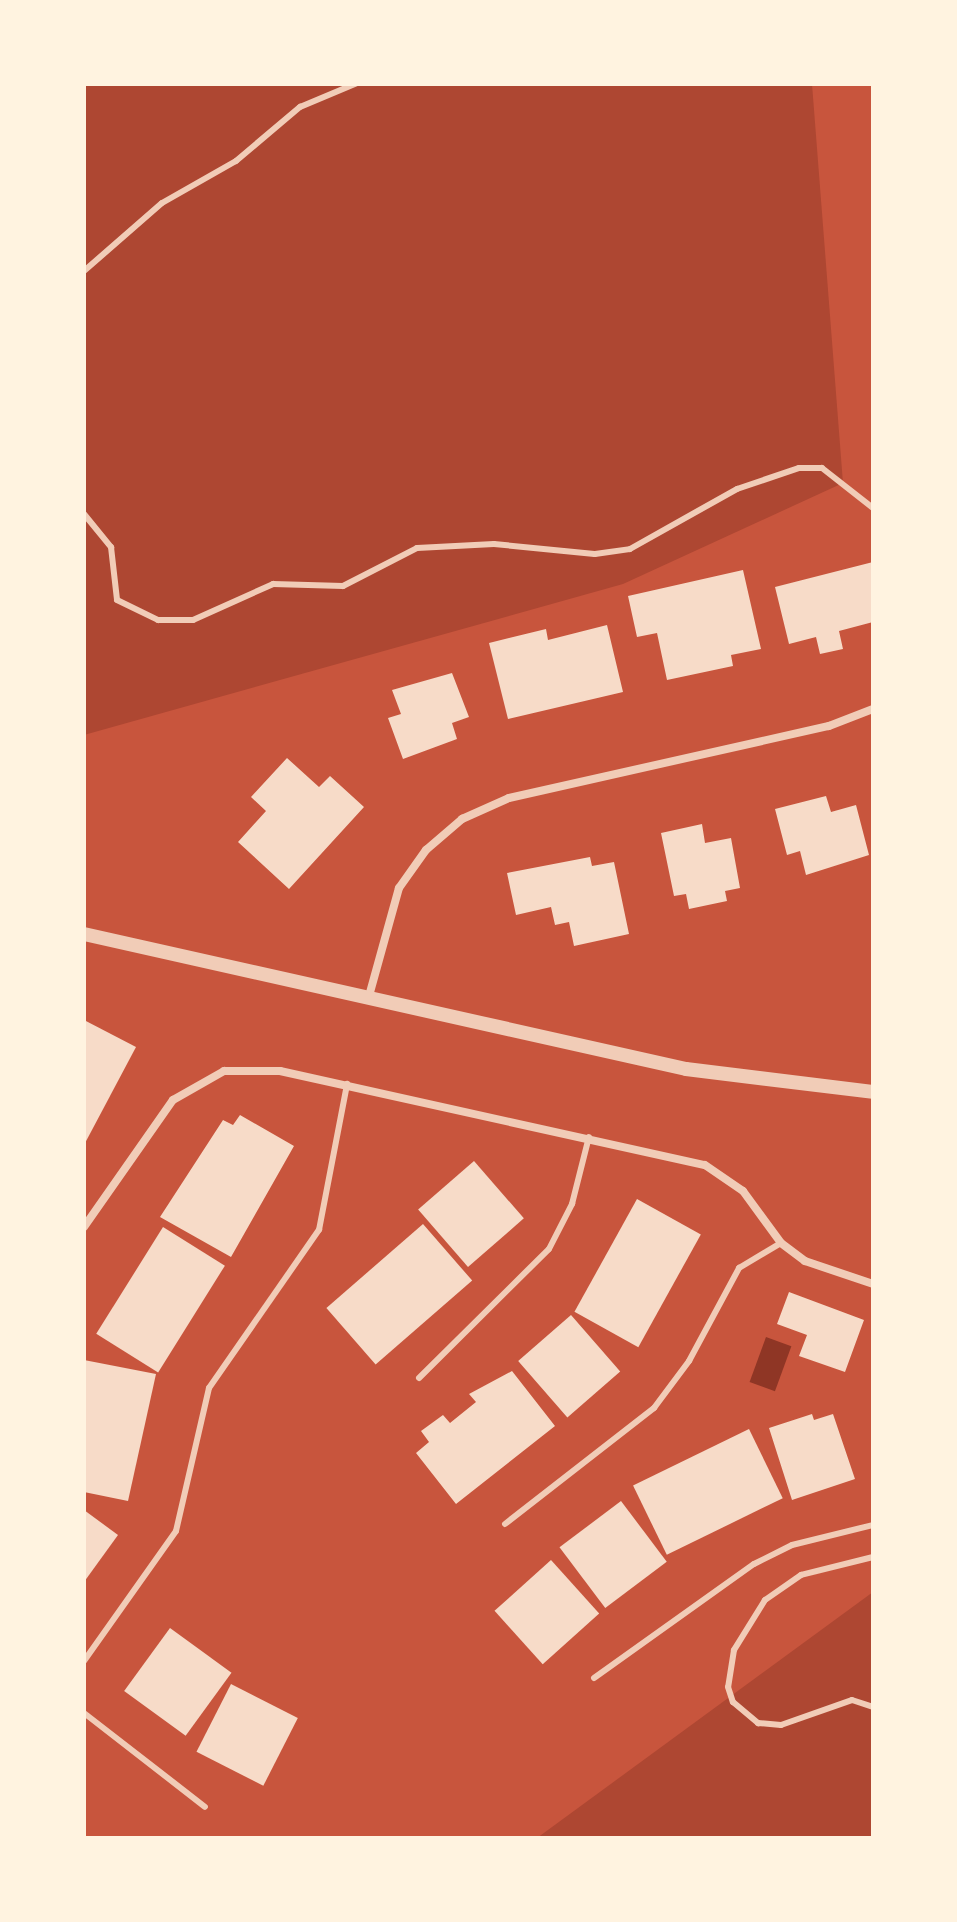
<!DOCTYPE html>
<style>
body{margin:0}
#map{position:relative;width:957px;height:1922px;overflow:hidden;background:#c8553d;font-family:"Playfair Display",serif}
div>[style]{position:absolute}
.green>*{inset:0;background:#ae4732}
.water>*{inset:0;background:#8f3625;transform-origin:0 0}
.building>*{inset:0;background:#f7dbc8;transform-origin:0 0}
.service>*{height:6px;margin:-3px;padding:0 3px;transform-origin:3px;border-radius:3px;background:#f1ccb7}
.minor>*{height:8px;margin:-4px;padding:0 4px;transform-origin:4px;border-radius:4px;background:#f1ccb7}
.tertiary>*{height:14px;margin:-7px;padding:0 7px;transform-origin:7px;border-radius:7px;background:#f1ccb7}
span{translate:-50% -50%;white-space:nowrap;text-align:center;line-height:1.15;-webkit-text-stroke:7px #fff3e0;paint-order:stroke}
.frame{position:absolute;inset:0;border:86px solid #fff3e0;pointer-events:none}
</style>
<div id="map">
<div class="green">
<i style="clip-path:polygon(84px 84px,812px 84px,843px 483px,623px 584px,84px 735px)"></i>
<i style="clip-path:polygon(873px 1592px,873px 1838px,537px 1838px)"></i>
</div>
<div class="water">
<i style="left:766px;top:1337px;width:27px;height:48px;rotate:20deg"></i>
</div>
<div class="building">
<i style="clip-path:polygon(873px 562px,873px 622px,839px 631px,843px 649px,820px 654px,816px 637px,789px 644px,775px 587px)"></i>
<i style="clip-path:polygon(743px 570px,761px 649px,731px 655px,733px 666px,667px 680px,657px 633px,637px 637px,628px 596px)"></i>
<i style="clip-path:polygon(607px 625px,623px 692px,508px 719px,489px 643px,546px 629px,548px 640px)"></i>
<i style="clip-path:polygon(452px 673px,469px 717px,452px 723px,457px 739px,403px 759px,388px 718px,401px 714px,392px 690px)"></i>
<i style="clip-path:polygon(287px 758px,319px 787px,330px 776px,364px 807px,289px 889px,238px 842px,266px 811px,251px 797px)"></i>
<i style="clip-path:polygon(826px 796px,831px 812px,856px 805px,869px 855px,806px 875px,800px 851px,787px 855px,775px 809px)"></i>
<i style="clip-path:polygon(702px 824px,705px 843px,731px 838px,740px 888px,725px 891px,727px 901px,689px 909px,686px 894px,674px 896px,661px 833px)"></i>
<i style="clip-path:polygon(590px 857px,592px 866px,614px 862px,629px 934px,574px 946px,569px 922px,555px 925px,551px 907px,516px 915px,507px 873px)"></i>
<i style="clip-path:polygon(84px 1020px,136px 1047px,84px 1145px)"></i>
<i style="clip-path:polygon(240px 1115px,294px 1146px,231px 1257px,160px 1217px,223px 1120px,233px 1125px)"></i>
<i style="left:474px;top:1161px;width:76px;height:74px;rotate:49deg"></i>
<i style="left:637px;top:1199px;width:73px;height:129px;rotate:29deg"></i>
<i style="left:423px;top:1224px;width:75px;height:128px;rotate:49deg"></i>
<i style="left:163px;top:1227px;width:73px;height:126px;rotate:32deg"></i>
<i style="clip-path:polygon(789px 1292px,864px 1320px,845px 1372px,799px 1356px,807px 1335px,777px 1324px)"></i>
<i style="left:571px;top:1315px;width:75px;height:70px;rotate:49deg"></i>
<i style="clip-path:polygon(84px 1360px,156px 1374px,128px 1501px,84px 1492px)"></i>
<i style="clip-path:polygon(512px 1371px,555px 1426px,456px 1504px,416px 1453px,429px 1442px,421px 1431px,443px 1415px,450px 1423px,476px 1402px,469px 1394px)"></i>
<i style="clip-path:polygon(812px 1414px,814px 1420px,833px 1414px,855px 1479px,792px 1500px,769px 1428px)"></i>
<i style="left:749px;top:1429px;width:77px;height:129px;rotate:64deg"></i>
<i style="left:621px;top:1501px;width:76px;height:77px;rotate:53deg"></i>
<i style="clip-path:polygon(84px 1510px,118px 1535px,84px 1582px)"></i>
<i style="left:551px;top:1560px;width:72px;height:76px;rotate:48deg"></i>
<i style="left:170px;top:1628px;width:76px;height:78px;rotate:36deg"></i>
<i style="left:231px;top:1684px;width:75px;height:76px;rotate:27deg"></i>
</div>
<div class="service">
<i style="left:84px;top:271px;width:103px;rotate:-41.1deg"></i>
<i style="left:162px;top:203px;width:85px;rotate:-29.6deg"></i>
<i style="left:236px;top:161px;width:84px;rotate:-40.2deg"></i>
<i style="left:300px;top:107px;width:60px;rotate:-22.7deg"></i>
<i style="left:84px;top:514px;width:43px;rotate:50.7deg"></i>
<i style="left:111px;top:547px;width:53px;rotate:83.5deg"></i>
<i style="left:117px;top:600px;width:46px;rotate:26deg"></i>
<i style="left:158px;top:620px;width:35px"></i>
<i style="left:193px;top:620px;width:88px;rotate:-24.2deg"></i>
<i style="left:273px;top:584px;width:70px;rotate:1.6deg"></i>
<i style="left:343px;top:586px;width:83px;rotate:-27.2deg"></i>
<i style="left:417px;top:548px;width:77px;rotate:-3deg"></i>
<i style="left:494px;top:544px;width:101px;rotate:5.7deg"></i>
<i style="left:595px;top:554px;width:35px;rotate:-8deg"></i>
<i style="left:630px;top:549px;width:123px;rotate:-29.3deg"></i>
<i style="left:737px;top:489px;width:65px;rotate:-18.7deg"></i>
<i style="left:799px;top:468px;width:23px"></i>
<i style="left:822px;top:468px;width:65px;rotate:38.1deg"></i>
<i style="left:419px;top:1378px;width:183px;rotate:-44.8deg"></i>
<i style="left:549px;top:1249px;width:51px;rotate:-62.9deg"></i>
<i style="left:572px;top:1204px;width:69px;rotate:-75.8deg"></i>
<i style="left:505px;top:1524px;width:189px;rotate:-37.9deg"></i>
<i style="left:654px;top:1408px;width:59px;rotate:-53.3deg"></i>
<i style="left:689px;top:1361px;width:106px;rotate:-61.7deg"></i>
<i style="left:739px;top:1268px;width:49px;rotate:-30.8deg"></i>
<i style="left:873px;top:1557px;width:74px;rotate:166deg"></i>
<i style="left:801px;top:1575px;width:44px;rotate:145.2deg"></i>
<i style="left:765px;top:1600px;width:59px;rotate:121.8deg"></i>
<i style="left:734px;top:1650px;width:37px;rotate:99deg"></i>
<i style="left:728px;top:1687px;width:16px;rotate:72deg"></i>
<i style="left:733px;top:1702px;width:33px;rotate:40deg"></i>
<i style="left:758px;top:1723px;width:23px;rotate:5deg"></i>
<i style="left:781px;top:1725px;width:75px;rotate:-19.4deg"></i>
<i style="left:852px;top:1700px;width:22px;rotate:18deg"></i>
<i style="left:84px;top:1661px;width:159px;rotate:-54.7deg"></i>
<i style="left:176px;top:1531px;width:147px;rotate:-77deg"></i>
<i style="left:209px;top:1388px;width:193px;rotate:-55.2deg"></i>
<i style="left:319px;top:1230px;width:149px;rotate:-79.1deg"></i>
<i style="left:594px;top:1678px;width:196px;rotate:-35.5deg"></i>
<i style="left:754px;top:1564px;width:42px;rotate:-26.6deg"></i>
<i style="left:792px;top:1545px;width:83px;rotate:-13.9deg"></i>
<i style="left:84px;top:1713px;width:153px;rotate:37.8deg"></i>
</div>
<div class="minor">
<i style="left:369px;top:996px;width:112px;rotate:-74.5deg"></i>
<i style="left:399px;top:888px;width:47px;rotate:-54.6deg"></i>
<i style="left:426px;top:850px;width:48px;rotate:-40.7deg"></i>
<i style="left:462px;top:819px;width:51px;rotate:-24.1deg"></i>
<i style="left:509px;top:798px;width:328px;rotate:-12.7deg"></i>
<i style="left:829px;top:726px;width:47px;rotate:-21.1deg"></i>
<i style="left:84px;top:1227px;width:155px;rotate:-55deg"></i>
<i style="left:173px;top:1100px;width:59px;rotate:-29.6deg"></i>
<i style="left:224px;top:1071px;width:56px"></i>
<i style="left:280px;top:1071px;width:435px;rotate:12.5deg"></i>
<i style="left:705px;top:1165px;width:46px;rotate:34.4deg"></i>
<i style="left:743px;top:1191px;width:64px;rotate:53.8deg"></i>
<i style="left:781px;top:1243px;width:30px;rotate:37deg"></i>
<i style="left:805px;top:1261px;width:72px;rotate:18.7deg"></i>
</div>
<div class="tertiary">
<i style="left:84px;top:934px;width:617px;rotate:12.64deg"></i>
<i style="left:686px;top:1069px;width:188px;rotate:7deg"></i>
</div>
<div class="frame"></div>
</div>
